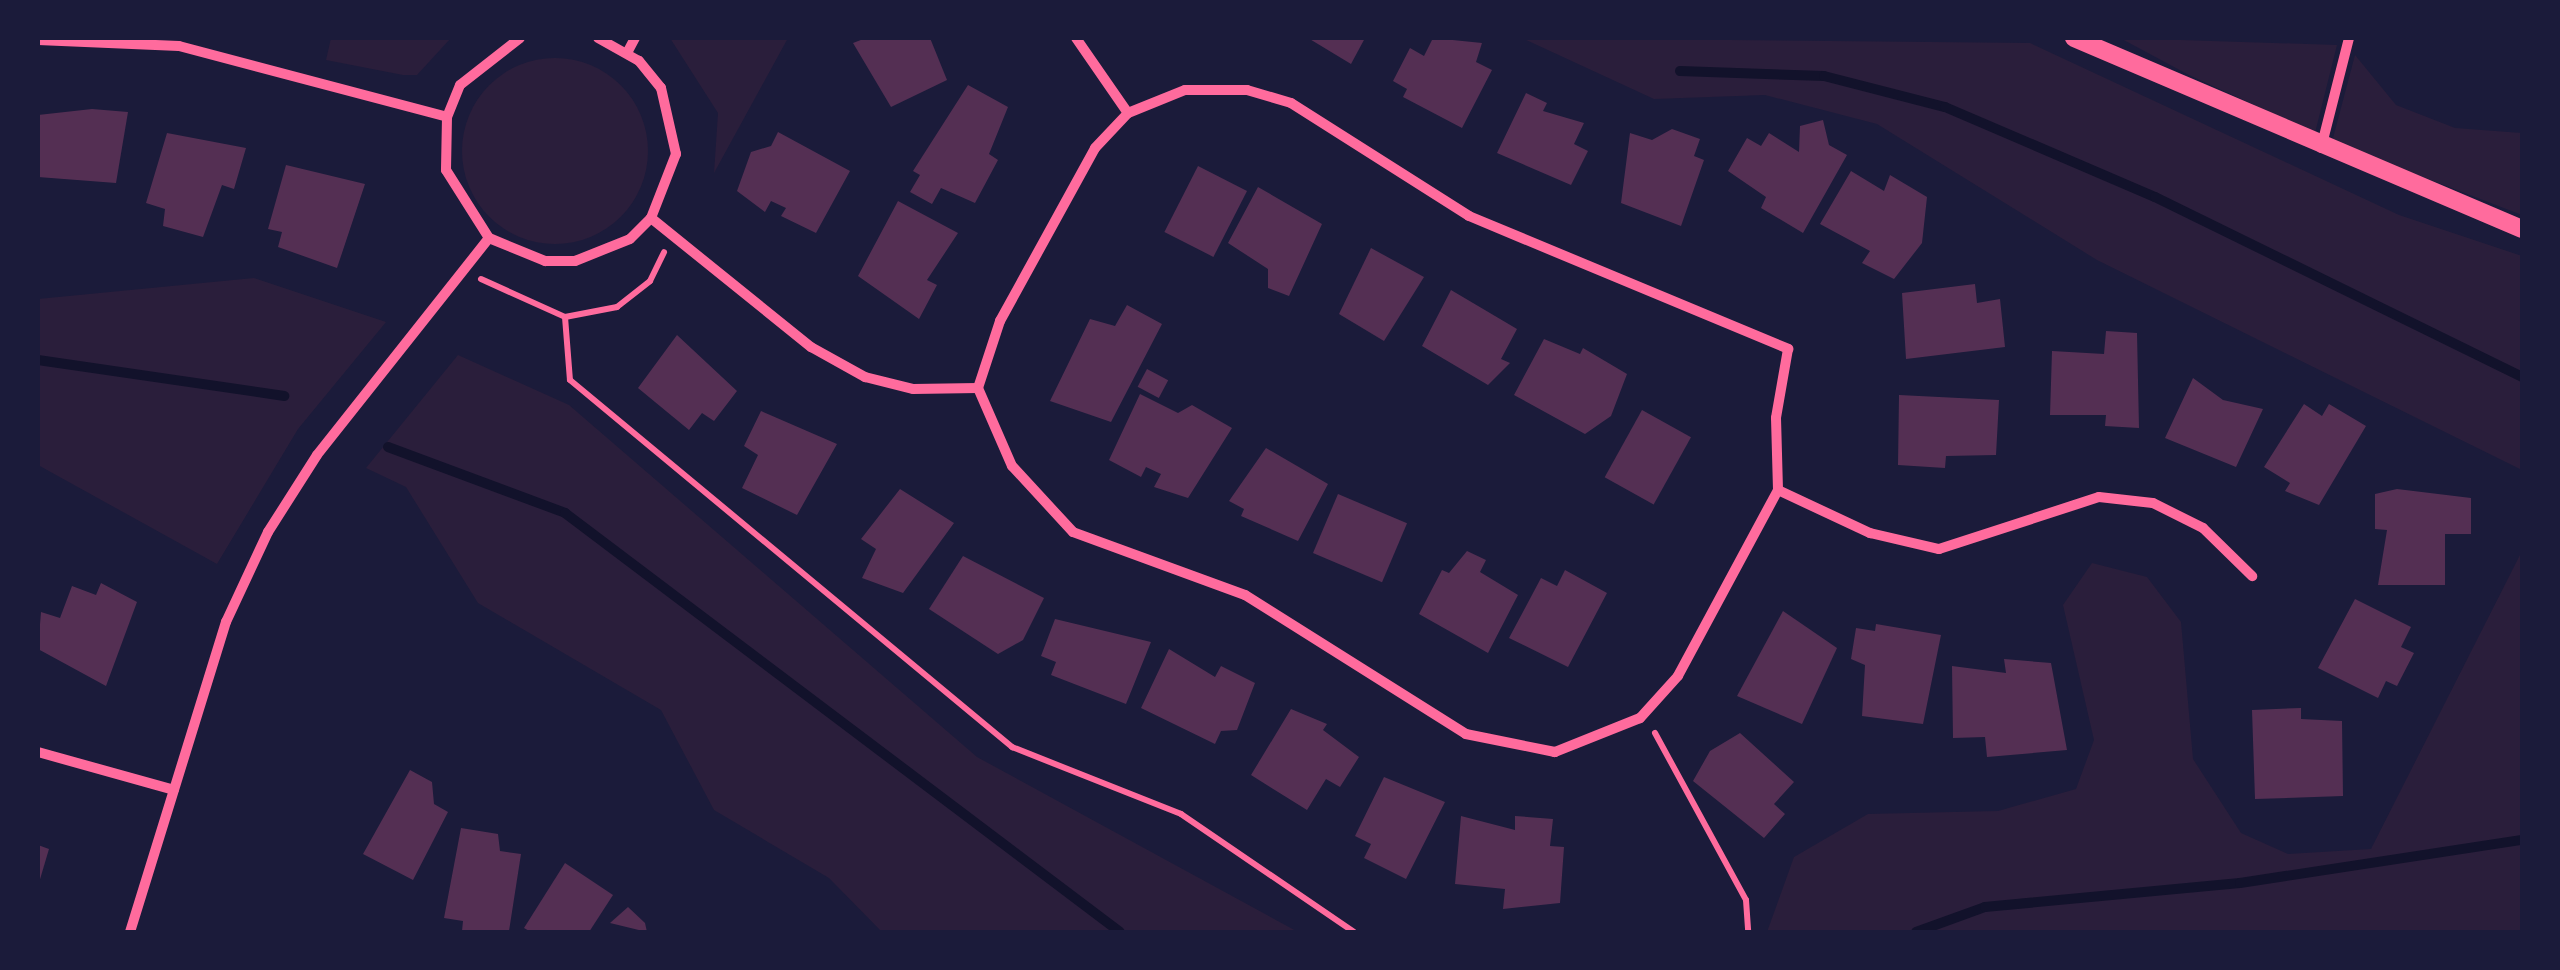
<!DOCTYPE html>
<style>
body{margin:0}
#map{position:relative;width:2560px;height:970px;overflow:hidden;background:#1b1b3a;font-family:"Roboto Condensed",sans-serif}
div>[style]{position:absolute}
.green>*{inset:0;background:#2a1e3b}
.round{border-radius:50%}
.stream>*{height:10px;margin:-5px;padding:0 5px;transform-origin:5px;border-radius:5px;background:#12122b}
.building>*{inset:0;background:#542f53;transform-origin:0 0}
.path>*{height:6px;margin:-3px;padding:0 3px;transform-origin:3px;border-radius:3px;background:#ff6b9d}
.minor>*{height:10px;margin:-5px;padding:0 5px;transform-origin:5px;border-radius:5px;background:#ff6b9d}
.tertiary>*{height:18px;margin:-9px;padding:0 9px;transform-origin:9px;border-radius:9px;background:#ff6b9d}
span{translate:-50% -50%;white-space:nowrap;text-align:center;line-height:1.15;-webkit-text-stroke:8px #1b1b3a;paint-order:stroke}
.frame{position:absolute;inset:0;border:40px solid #1b1b3a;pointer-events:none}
</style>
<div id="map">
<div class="green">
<i style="clip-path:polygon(331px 38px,451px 38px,417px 75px,403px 75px,326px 60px)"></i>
<i style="clip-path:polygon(670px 38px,788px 38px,714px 173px,718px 113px)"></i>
<i style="clip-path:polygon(1522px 38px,2030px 43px,2399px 215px,2522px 256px,2522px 470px,2097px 260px,1877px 124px,1765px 95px,1654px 99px)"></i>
<i style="clip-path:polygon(2120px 38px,2337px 45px,2315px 133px,2189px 75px)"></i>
<i style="clip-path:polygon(2355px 55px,2396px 105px,2455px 128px,2522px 133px,2522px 215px,2332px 142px)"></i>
<i class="round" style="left:462px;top:58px;width:186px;height:186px"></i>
<i style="clip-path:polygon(254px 278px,386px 322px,298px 429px,217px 564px,38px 465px,38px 299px)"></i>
<i style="clip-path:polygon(458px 355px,569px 405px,977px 757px,1298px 932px,882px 932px,829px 878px,714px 810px,661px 710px,478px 603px,406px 487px,366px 468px)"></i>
<i style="clip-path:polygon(2522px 551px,2522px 932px,1767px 932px,1794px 857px,1868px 814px,1998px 811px,2076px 789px,2094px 740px,2063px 605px,2092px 563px,2147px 577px,2181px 622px,2193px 759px,2241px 833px,2288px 854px,2371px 849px)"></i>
</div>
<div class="stream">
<i style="left:1680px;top:71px;width:144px;rotate:2deg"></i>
<i style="left:1824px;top:76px;width:125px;rotate:14.4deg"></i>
<i style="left:1945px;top:107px;width:228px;rotate:23.2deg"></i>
<i style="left:2155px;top:197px;width:409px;rotate:26.1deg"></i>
<i style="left:38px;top:360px;width:249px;rotate:8.3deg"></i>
<i style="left:388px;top:447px;width:189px;rotate:20.4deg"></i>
<i style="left:565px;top:513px;width:695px;rotate:37.05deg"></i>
<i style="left:1916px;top:932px;width:73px;rotate:-19.9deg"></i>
<i style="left:1985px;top:907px;width:256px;rotate:-5.4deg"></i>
<i style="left:2240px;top:883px;width:285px;rotate:-8.7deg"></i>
</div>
<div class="building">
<i style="clip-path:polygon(866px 38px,930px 38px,947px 80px,891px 107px,853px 43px)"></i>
<i style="clip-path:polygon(1308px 38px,1365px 38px,1351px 64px)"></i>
<i style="clip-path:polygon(1433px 38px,1482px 43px,1476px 62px,1492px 70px,1462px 128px,1403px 97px,1407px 89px,1393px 81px,1410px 48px,1424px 56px)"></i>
<i style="clip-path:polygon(968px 85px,1008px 107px,989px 154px,998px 160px,975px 203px,941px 188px,932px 204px,910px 192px,920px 175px,913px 171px)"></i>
<i style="clip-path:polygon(1526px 93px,1547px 103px,1543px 111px,1584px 123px,1574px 144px,1588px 151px,1571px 185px,1497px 153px)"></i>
<i style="clip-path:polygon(92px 109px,128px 112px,116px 183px,38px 177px,38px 115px)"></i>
<i style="clip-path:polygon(1823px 120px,1829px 145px,1847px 155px,1803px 233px,1761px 208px,1766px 197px,1728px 171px,1747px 138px,1761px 146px,1769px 133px,1799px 152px,1800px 126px)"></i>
<i style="clip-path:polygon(1672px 129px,1700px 139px,1694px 156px,1704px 160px,1681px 226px,1621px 203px,1630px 133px,1652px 140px)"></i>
<i style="clip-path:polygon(778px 132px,850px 171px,816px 233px,781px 216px,786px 208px,771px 201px,765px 212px,737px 191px,751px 152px,771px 146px)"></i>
<i style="clip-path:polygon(167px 133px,246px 148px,234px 189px,222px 185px,203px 237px,163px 226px,165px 209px,146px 203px)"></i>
<i style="clip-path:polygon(286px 165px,365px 184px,337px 268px,278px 247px,282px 232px,268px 229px)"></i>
<i style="left:1198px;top:166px;width:55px;height:74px;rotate:27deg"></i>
<i style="clip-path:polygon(1851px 171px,1884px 191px,1890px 175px,1927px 197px,1922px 243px,1894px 279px,1862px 263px,1870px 251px,1820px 224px)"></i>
<i style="clip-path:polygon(1258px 187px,1322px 224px,1289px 296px,1268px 288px,1268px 269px,1228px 243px)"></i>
<i style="clip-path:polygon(898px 201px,958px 233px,927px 280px,937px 285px,919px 319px,858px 276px)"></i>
<i style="clip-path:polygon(1371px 248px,1424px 277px,1384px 341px,1339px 314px)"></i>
<i style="clip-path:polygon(1975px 284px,1977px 303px,2000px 299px,2005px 347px,1906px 359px,1902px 293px)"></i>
<i style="clip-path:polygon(1451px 290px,1517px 329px,1501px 359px,1510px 363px,1488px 385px,1422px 346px)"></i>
<i style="clip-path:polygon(1127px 305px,1162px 324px,1111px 422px,1050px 401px,1090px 319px,1115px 326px)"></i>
<i style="clip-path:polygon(2106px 331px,2137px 333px,2139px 428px,2105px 426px,2106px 415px,2050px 415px,2052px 351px,2104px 354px)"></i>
<i style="clip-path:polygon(677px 335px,737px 391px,714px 421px,702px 413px,689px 430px,638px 388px)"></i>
<i style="clip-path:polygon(1544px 339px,1580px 354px,1583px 348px,1627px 374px,1611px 416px,1585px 434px,1514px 395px)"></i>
<i style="left:1147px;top:369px;width:24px;height:20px;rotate:28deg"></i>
<i style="clip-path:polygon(2193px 378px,2223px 400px,2263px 409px,2236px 467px,2165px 438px)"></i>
<i style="clip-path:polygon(1140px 394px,1178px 413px,1192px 405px,1232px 428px,1188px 498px,1154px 487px,1161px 474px,1146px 467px,1141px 477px,1109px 460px)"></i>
<i style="clip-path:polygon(1899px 395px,1999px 400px,1996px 455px,1946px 456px,1945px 468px,1898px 465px)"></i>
<i style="clip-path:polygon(2304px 404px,2322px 416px,2329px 404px,2366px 426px,2319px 505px,2285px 491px,2290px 483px,2264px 467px)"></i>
<i style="left:1642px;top:410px;width:56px;height:77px;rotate:29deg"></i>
<i style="clip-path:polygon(761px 411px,837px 444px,797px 515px,742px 488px,758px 455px,744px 446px)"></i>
<i style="clip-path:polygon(1266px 448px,1328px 484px,1298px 541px,1241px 516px,1244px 509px,1229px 501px)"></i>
<i style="clip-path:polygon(900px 489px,954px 523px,903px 593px,862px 578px,876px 549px,861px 539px)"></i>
<i style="clip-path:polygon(2397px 489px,2471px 498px,2471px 534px,2445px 534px,2445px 585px,2378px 585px,2387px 530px,2375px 529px,2375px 494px)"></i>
<i style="left:1338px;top:494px;width:75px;height:64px;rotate:23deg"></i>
<i style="clip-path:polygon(1467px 551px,1486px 560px,1480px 572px,1518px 595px,1488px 653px,1419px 614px,1442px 570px,1449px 573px)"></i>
<i style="clip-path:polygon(963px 556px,1044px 598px,1023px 640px,998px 654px,929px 609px)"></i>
<i style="clip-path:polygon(1565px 570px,1607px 593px,1568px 667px,1509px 638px,1541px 578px,1557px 586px)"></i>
<i style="clip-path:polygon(101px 583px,137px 602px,106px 686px,38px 649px,41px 612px,60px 618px,72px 586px,96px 595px)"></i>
<i style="clip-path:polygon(2355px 599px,2411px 627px,2401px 647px,2414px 653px,2397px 686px,2386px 681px,2378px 698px,2318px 668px)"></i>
<i style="clip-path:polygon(1783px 611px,1837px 648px,1802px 724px,1737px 696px)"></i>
<i style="clip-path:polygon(1055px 619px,1151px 642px,1126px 704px,1051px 675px,1056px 662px,1041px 656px)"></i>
<i style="clip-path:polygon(1876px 624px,1941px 635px,1923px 724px,1862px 716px,1865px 665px,1851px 659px,1856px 628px,1875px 631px)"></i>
<i style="clip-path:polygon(1169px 649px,1215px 677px,1221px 666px,1255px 683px,1237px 730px,1221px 731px,1215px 744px,1141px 708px)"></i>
<i style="clip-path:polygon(2004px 659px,2051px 663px,2067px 750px,1987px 757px,1985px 737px,1953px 738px,1952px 666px,2006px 673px)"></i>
<i style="clip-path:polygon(2301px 708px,2301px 719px,2342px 721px,2343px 796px,2255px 799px,2252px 710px)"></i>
<i style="clip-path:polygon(1291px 709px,1327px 724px,1323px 730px,1359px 757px,1340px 787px,1326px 779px,1307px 810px,1251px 775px)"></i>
<i style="clip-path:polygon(1740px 733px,1794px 782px,1774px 804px,1785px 814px,1764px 838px,1693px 781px,1710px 751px)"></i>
<i style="clip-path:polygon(410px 770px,432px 782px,434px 804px,448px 812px,413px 880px,363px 854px)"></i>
<i style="clip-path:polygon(1384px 777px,1445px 802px,1406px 879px,1364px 858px,1371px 844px,1355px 836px)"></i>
<i style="clip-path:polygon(1461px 816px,1515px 830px,1515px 816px,1553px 819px,1550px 846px,1564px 847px,1560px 903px,1503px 909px,1505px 889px,1455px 884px)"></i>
<i style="clip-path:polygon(461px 828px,498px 834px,500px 851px,521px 854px,509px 931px,462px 931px,463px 921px,444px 918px)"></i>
<i style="clip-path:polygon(38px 845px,49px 849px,38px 886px)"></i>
<i style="clip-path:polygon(565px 863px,613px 895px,589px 932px,531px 932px,524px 928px)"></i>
<i style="clip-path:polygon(628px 907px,645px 923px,647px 932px,610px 923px)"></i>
</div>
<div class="path">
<i style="left:481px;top:279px;width:92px;rotate:24.3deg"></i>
<i style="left:565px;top:317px;width:63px;rotate:85.5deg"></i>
<i style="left:570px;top:380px;width:575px;rotate:39.7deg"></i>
<i style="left:1012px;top:747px;width:182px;rotate:21.6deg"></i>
<i style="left:1181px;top:814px;width:209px;rotate:34.3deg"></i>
<i style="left:565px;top:317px;width:53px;rotate:-10.9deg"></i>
<i style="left:617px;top:307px;width:42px;rotate:-38.2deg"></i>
<i style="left:650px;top:281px;width:32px;rotate:-64deg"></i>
<i style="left:1655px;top:733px;width:190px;rotate:61.4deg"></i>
<i style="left:1746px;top:900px;width:32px;rotate:86deg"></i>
</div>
<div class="minor">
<i style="left:520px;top:38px;width:76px;rotate:141.9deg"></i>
<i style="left:460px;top:85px;width:35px;rotate:112deg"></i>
<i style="left:447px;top:117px;width:53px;rotate:91.1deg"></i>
<i style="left:446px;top:170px;width:80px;rotate:57.7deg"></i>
<i style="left:489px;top:238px;width:61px;rotate:22.3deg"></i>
<i style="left:545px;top:261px;width:30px"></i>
<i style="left:575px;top:261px;width:59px;rotate:-21.8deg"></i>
<i style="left:630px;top:239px;width:30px;rotate:-45deg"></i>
<i style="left:651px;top:218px;width:69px;rotate:-68.7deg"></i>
<i style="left:676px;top:154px;width:68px;rotate:-102.8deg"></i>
<i style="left:661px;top:88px;width:35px;rotate:-129deg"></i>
<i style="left:639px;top:61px;width:47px;rotate:-150.7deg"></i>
<i style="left:1076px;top:38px;width:91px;rotate:55.3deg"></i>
<i style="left:38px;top:40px;width:141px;rotate:2.4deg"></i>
<i style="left:179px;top:46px;width:277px;rotate:14.8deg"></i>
<i style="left:627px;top:53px;width:17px;rotate:-62deg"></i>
<i style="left:1185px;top:90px;width:62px"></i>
<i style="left:1247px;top:90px;width:46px;rotate:16.5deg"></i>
<i style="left:1291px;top:103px;width:211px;rotate:32.4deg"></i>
<i style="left:1469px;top:216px;width:346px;rotate:22.6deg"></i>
<i style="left:1788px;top:349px;width:70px;rotate:99.9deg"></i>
<i style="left:1776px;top:418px;width:72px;rotate:88.4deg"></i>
<i style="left:1778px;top:490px;width:211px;rotate:118.3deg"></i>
<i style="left:1678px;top:676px;width:57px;rotate:132.1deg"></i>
<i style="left:1640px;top:718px;width:92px;rotate:158.2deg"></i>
<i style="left:1555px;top:752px;width:91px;rotate:-168.6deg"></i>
<i style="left:1466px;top:734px;width:261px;rotate:-147.8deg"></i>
<i style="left:1245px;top:595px;width:183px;rotate:-159.9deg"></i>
<i style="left:1073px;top:532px;width:90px;rotate:-132.7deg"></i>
<i style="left:1012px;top:466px;width:85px;rotate:-113.6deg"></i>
<i style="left:978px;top:388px;width:71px;rotate:-71.8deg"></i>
<i style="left:1000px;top:321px;width:197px;rotate:-61.2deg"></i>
<i style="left:1095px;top:148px;width:48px;rotate:-46.7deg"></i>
<i style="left:1128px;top:113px;width:61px;rotate:-22deg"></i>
<i style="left:2321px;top:148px;width:114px;rotate:-75.7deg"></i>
<i style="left:651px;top:218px;width:206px;rotate:38.9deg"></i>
<i style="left:811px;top:347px;width:62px;rotate:29.1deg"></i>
<i style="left:865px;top:377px;width:49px;rotate:14deg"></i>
<i style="left:913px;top:389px;width:65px;rotate:-0.9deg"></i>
<i style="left:1778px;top:490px;width:102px;rotate:25.1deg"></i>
<i style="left:1870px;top:533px;width:71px;rotate:13.1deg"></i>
<i style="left:1939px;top:549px;width:168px;rotate:-18deg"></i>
<i style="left:2099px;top:497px;width:54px;rotate:6.3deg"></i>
<i style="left:2153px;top:503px;width:56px;rotate:26.6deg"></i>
<i style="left:2203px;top:528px;width:69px;rotate:44.4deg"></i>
<i style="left:38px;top:752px;width:141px;rotate:15.6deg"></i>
<i style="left:130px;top:932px;width:325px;rotate:-72.8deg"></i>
<i style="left:226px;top:622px;width:99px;rotate:-65deg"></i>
<i style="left:268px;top:532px;width:91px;rotate:-57.5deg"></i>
<i style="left:317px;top:455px;width:277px;rotate:-51.6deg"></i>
</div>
<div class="tertiary">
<i style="left:2074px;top:38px;width:487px;rotate:23.1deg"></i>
</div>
<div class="frame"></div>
</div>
